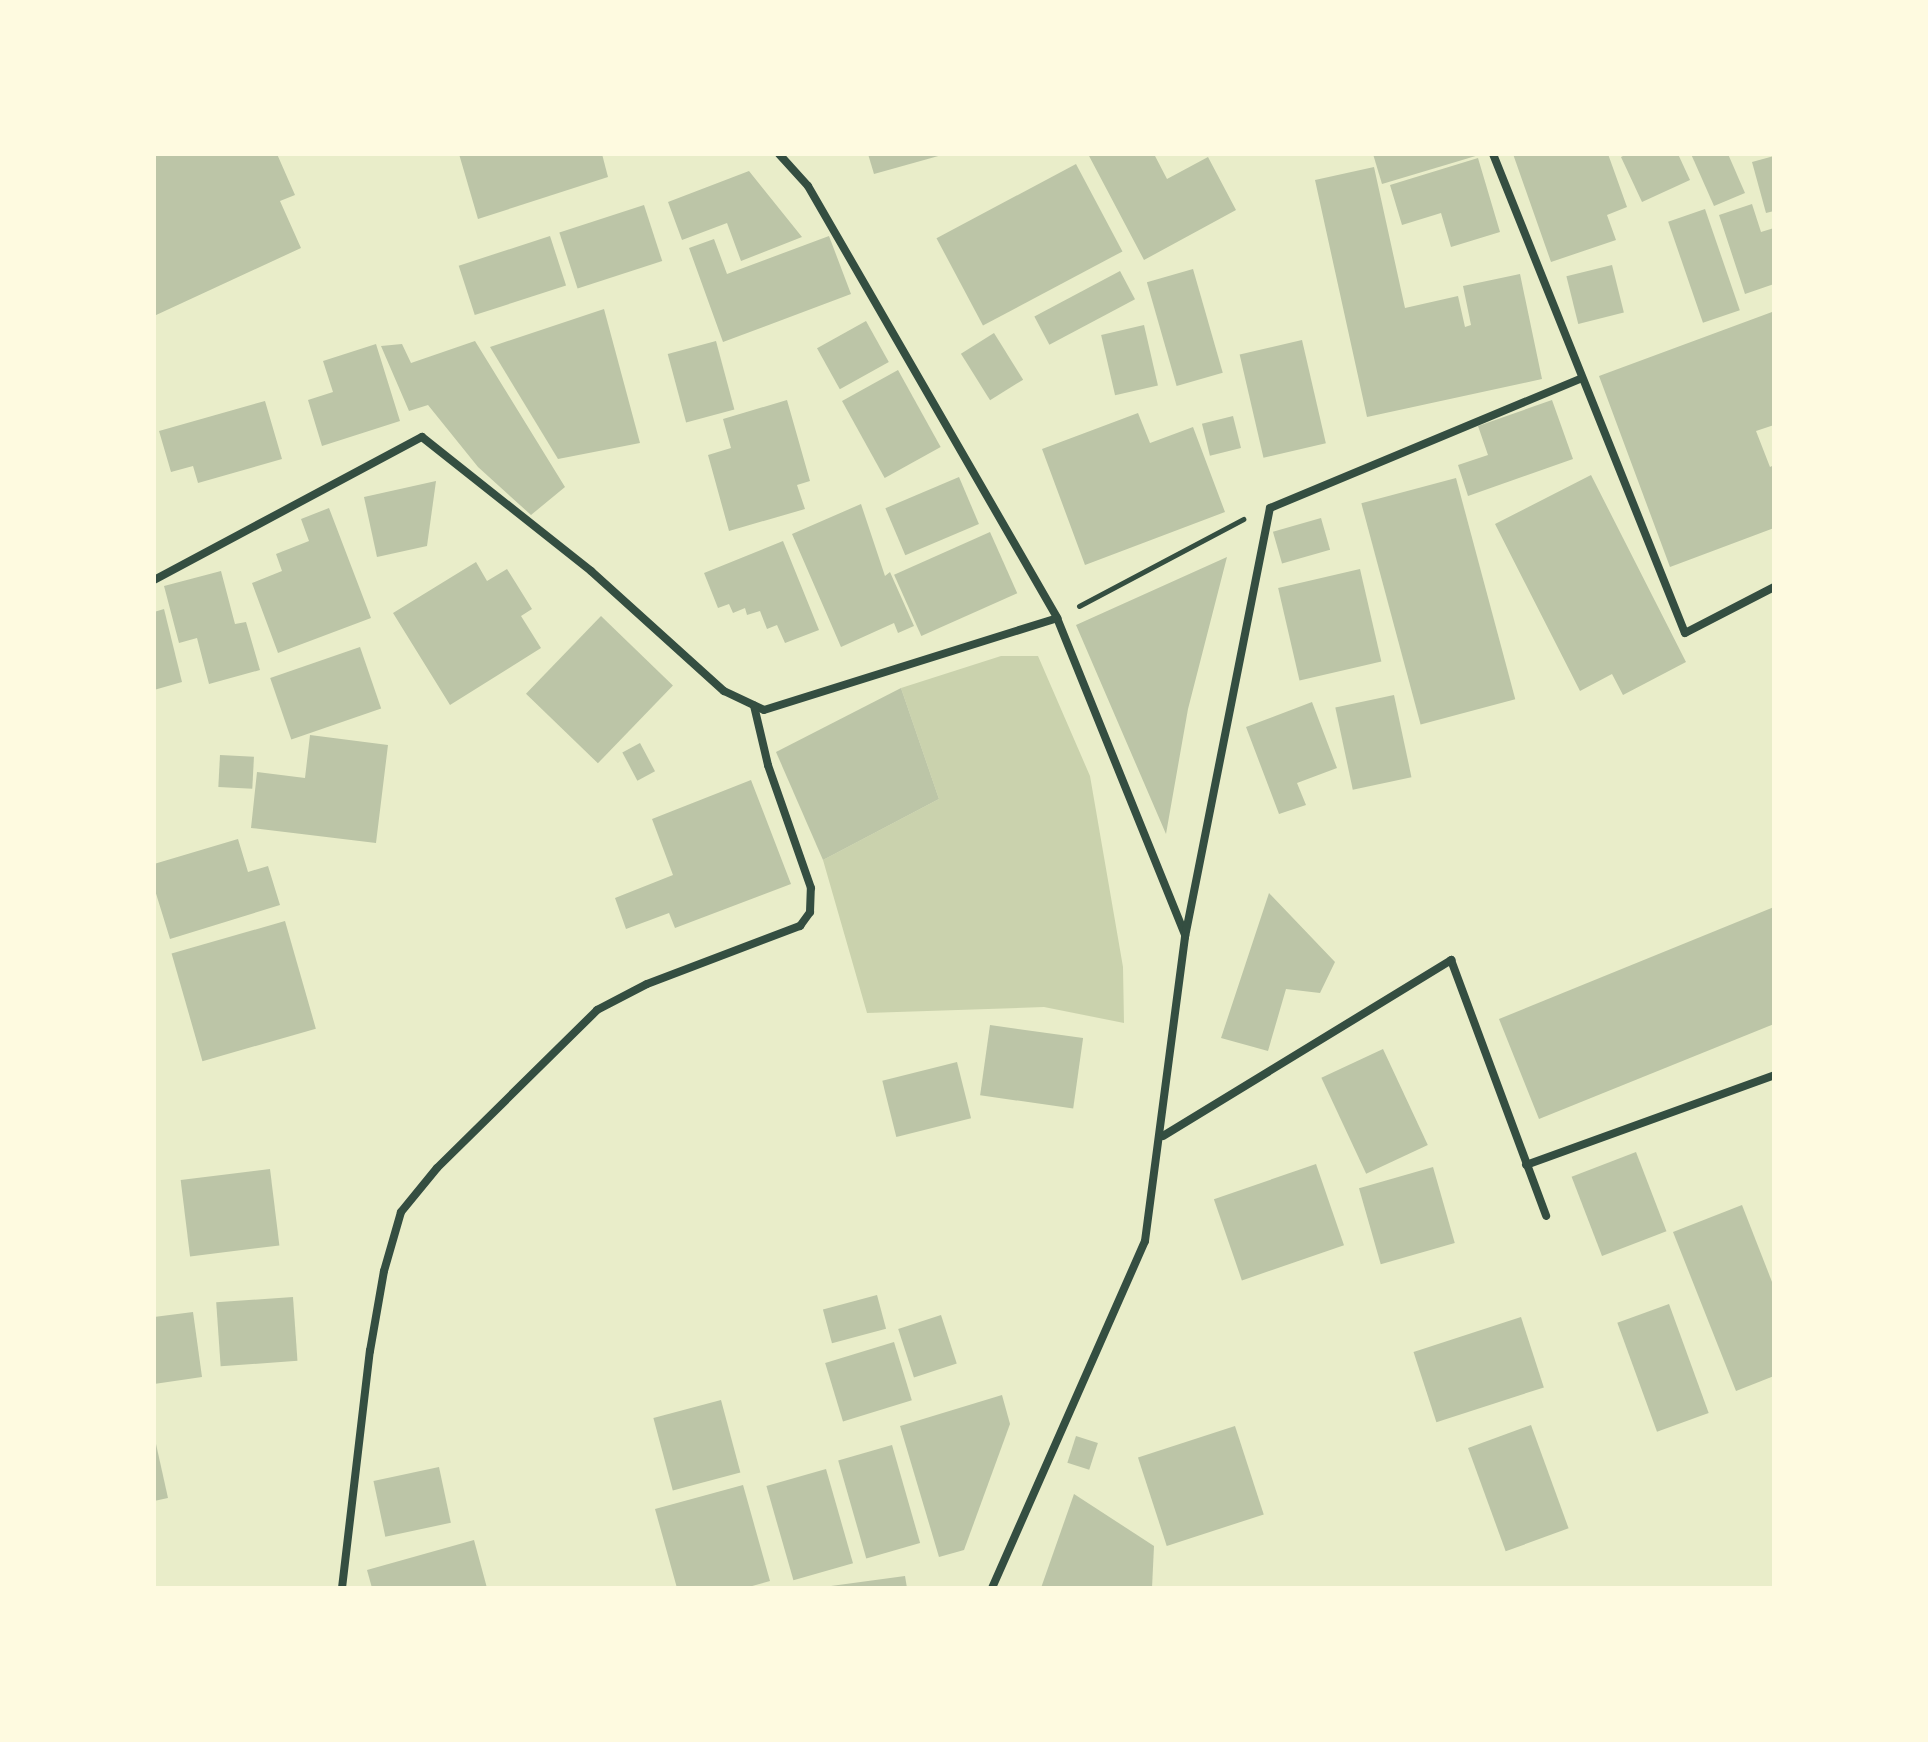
<!DOCTYPE html>
<style>
body{margin:0}
#map{position:relative;width:1928px;height:1742px;overflow:hidden;background:#e9edc9;font-family:"Sofia Sans Condensed",sans-serif}
div>[style]{position:absolute}
.green>*{inset:0;background:#cad2ad}
.building>*{inset:0;background:#bcc5a7;transform-origin:0 0}
.path>*{height:5px;margin:-2.5px;padding:0 2.5px;transform-origin:2.5px;border-radius:2.5px;background:#344e41}
.minor>*{height:8px;margin:-4px;padding:0 4px;transform-origin:4px;border-radius:4px;background:#344e41}
span{translate:-50% -50%;white-space:nowrap;text-align:center;line-height:1.15;-webkit-text-stroke:7px #fefae0;paint-order:stroke}
.frame{position:absolute;inset:0;border:156px solid #fefae0;pointer-events:none}
</style>
<div id="map">
<div class="green">
<i style="clip-path:polygon(1001px 656px,1038px 656px,1090px 776px,1123px 967px,1124px 1023px,1044px 1007px,867px 1013px,823px 860px,939px 799px,901px 688px)"></i>
</div>
<div class="building">
<i style="clip-path:polygon(154px 154px,277px 154px,295px 195px,280px 201px,301px 248px,154px 316px)"></i>
<i style="clip-path:polygon(459px 154px,602px 154px,608px 177px,478px 219px)"></i>
<i style="clip-path:polygon(868px 154px,942px 154px,942px 155px,874px 174px)"></i>
<i style="clip-path:polygon(1088px 154px,1154px 154px,1167px 179px,1208px 157px,1236px 210px,1144px 260px)"></i>
<i style="clip-path:polygon(1373px 154px,1479px 154px,1479px 155px,1382px 184px)"></i>
<i style="clip-path:polygon(1513px 154px,1608px 154px,1627px 207px,1607px 215px,1616px 240px,1551px 262px)"></i>
<i style="clip-path:polygon(1627px 154px,1678px 154px,1690px 180px,1642px 202px,1621px 157px)"></i>
<i style="clip-path:polygon(1691px 154px,1728px 154px,1745px 193px,1714px 206px)"></i>
<i style="clip-path:polygon(1774px 156px,1774px 211px,1766px 213px,1752px 162px)"></i>
<i style="clip-path:polygon(1478px 158px,1500px 232px,1451px 247px,1441px 213px,1402px 225px,1390px 185px)"></i>
<i style="left:1076px;top:164px;width:99px;height:158px;rotate:62deg"></i>
<i style="clip-path:polygon(1374px 167px,1405px 308px,1458px 296px,1465px 327px,1471px 325px,1463px 286px,1520px 274px,1542px 379px,1367px 417px,1315px 180px)"></i>
<i style="clip-path:polygon(749px 171px,802px 237px,741px 261px,727px 223px,682px 240px,668px 202px)"></i>
<i style="clip-path:polygon(1752px 204px,1761px 232px,1774px 228px,1774px 284px,1745px 294px,1719px 215px)"></i>
<i style="left:644px;top:205px;width:59px;height:89px;rotate:72deg"></i>
<i style="left:1705px;top:209px;width:107px;height:39px;rotate:71deg"></i>
<i style="left:550px;top:236px;width:52px;height:96px;rotate:72deg"></i>
<i style="clip-path:polygon(829px 236px,851px 294px,723px 342px,689px 248px,714px 239px,727px 274px)"></i>
<i style="left:1612px;top:265px;width:49px;height:47px;rotate:76deg"></i>
<i style="left:1193px;top:269px;width:108px;height:48px;rotate:74deg"></i>
<i style="left:1120px;top:271px;width:32px;height:97px;rotate:62deg"></i>
<i style="clip-path:polygon(604px 309px,640px 443px,558px 459px,490px 347px)"></i>
<i style="clip-path:polygon(1772px 312px,1774px 425px,1756px 431px,1770px 467px,1774px 465px,1774px 528px,1670px 567px,1599px 376px)"></i>
<i style="left:866px;top:321px;width:47px;height:56px;rotate:61deg"></i>
<i style="left:1144px;top:325px;width:62px;height:44px;rotate:77deg"></i>
<i style="left:994px;top:333px;width:55px;height:39px;rotate:58deg"></i>
<i style="left:1302px;top:340px;width:106px;height:64px;rotate:77deg"></i>
<i style="clip-path:polygon(475px 341px,565px 487px,531px 515px,478px 467px,428px 405px,409px 411px,381px 346px,402px 344px,411px 363px)"></i>
<i style="left:716px;top:341px;width:71px;height:50px;rotate:75deg"></i>
<i style="clip-path:polygon(376px 344px,400px 421px,322px 446px,308px 400px,333px 392px,323px 361px)"></i>
<i style="left:898px;top:370px;width:88px;height:64px;rotate:61deg"></i>
<i style="clip-path:polygon(787px 400px,810px 481px,797px 485px,805px 509px,729px 531px,708px 455px,731px 448px,723px 419px)"></i>
<i style="clip-path:polygon(1552px 400px,1573px 459px,1468px 496px,1458px 465px,1488px 455px,1478px 426px)"></i>
<i style="clip-path:polygon(265px 401px,282px 459px,198px 483px,193px 466px,171px 472px,159px 431px)"></i>
<i style="clip-path:polygon(1138px 413px,1150px 443px,1193px 427px,1225px 512px,1085px 565px,1042px 449px)"></i>
<i style="left:1233px;top:416px;width:33px;height:32px;rotate:76deg"></i>
<i style="clip-path:polygon(1591px 475px,1686px 662px,1623px 695px,1612px 674px,1580px 691px,1495px 524px)"></i>
<i style="left:959px;top:477px;width:51px;height:80px;rotate:67deg"></i>
<i style="left:1456px;top:478px;width:229px;height:98px;rotate:75deg"></i>
<i style="clip-path:polygon(436px 481px,427px 546px,377px 557px,364px 497px)"></i>
<i style="clip-path:polygon(861px 504px,885px 576px,890px 572px,914px 626px,898px 633px,894px 623px,841px 647px,792px 534px)"></i>
<i style="clip-path:polygon(329px 508px,371px 618px,278px 653px,252px 583px,282px 571px,276px 554px,309px 541px,301px 519px)"></i>
<i style="left:1321px;top:518px;width:33px;height:50px;rotate:74deg"></i>
<i style="left:990px;top:532px;width:67px;height:105px;rotate:66deg"></i>
<i style="clip-path:polygon(783px 541px,819px 630px,785px 643px,777px 625px,767px 629px,760px 611px,747px 615px,745px 608px,733px 613px,729px 604px,718px 608px,704px 573px)"></i>
<i style="clip-path:polygon(1227px 557px,1188px 709px,1166px 834px,1076px 625px)"></i>
<i style="clip-path:polygon(476px 562px,487px 581px,507px 569px,532px 609px,521px 616px,541px 648px,450px 705px,393px 613px)"></i>
<i style="left:1360px;top:569px;width:95px;height:84px;rotate:77deg"></i>
<i style="clip-path:polygon(221px 571px,235px 624px,246px 622px,260px 670px,209px 684px,197px 638px,179px 643px,164px 586px)"></i>
<i style="clip-path:polygon(164px 609px,182px 682px,154px 690px,154px 612px)"></i>
<i style="left:601px;top:616px;width:100px;height:108px;rotate:44deg"></i>
<i style="left:360px;top:647px;width:65px;height:95px;rotate:71deg"></i>
<i style="clip-path:polygon(901px 688px,939px 799px,823px 860px,776px 752px)"></i>
<i style="left:1394px;top:695px;width:84px;height:60px;rotate:78deg"></i>
<i style="clip-path:polygon(1312px 702px,1337px 768px,1297px 783px,1306px 805px,1279px 814px,1246px 727px)"></i>
<i style="clip-path:polygon(310px 735px,388px 745px,376px 843px,251px 828px,257px 772px,305px 778px)"></i>
<i style="left:640px;top:743px;width:32px;height:20px;rotate:62deg"></i>
<i style="left:220px;top:755px;width:34px;height:32px;rotate:3deg"></i>
<i style="clip-path:polygon(751px 780px,791px 884px,675px 928px,669px 913px,626px 929px,615px 898px,673px 875px,652px 819px)"></i>
<i style="clip-path:polygon(238px 839px,248px 872px,268px 866px,280px 905px,170px 939px,154px 887px,154px 864px)"></i>
<i style="clip-path:polygon(1269px 893px,1335px 962px,1320px 993px,1286px 989px,1268px 1051px,1221px 1038px)"></i>
<i style="clip-path:polygon(1774px 907px,1774px 1024px,1539px 1119px,1499px 1019px)"></i>
<i style="left:285px;top:921px;width:112px;height:118px;rotate:74deg"></i>
<i style="left:990px;top:1025px;width:94px;height:71px;rotate:8deg"></i>
<i style="left:1383px;top:1049px;width:106px;height:68px;rotate:65deg"></i>
<i style="left:957px;top:1062px;width:58px;height:77px;rotate:76deg"></i>
<i style="left:1636px;top:1152px;width:85px;height:69px;rotate:69deg"></i>
<i style="left:1316px;top:1164px;width:86px;height:108px;rotate:71deg"></i>
<i style="left:1433px;top:1167px;width:79px;height:77px;rotate:74deg"></i>
<i style="left:270px;top:1169px;width:77px;height:90px;rotate:83deg"></i>
<i style="clip-path:polygon(1742px 1205px,1774px 1287px,1774px 1376px,1736px 1391px,1673px 1232px)"></i>
<i style="left:877px;top:1295px;width:35px;height:56px;rotate:75deg"></i>
<i style="left:293px;top:1297px;width:64px;height:77px;rotate:86deg"></i>
<i style="left:1669px;top:1304px;width:116px;height:55px;rotate:70deg"></i>
<i style="clip-path:polygon(193px 1312px,202px 1377px,154px 1384px,154px 1317px)"></i>
<i style="left:941px;top:1315px;width:51px;height:45px;rotate:72deg"></i>
<i style="left:1521px;top:1317px;width:74px;height:113px;rotate:72deg"></i>
<i style="left:894px;top:1342px;width:61px;height:72px;rotate:73deg"></i>
<i style="clip-path:polygon(1002px 1395px,1010px 1424px,964px 1550px,939px 1557px,900px 1426px)"></i>
<i style="left:721px;top:1400px;width:75px;height:70px;rotate:75deg"></i>
<i style="left:1531px;top:1425px;width:110px;height:67px;rotate:70deg"></i>
<i style="left:1235px;top:1426px;width:93px;height:102px;rotate:72deg"></i>
<i style="clip-path:polygon(154px 1435px,168px 1498px,154px 1501px)"></i>
<i style="left:1076px;top:1436px;width:23px;height:28px;rotate:18deg"></i>
<i style="left:892px;top:1445px;width:102px;height:56px;rotate:74deg"></i>
<i style="left:439px;top:1467px;width:57px;height:67px;rotate:78deg"></i>
<i style="left:826px;top:1469px;width:98px;height:62px;rotate:74deg"></i>
<i style="clip-path:polygon(743px 1485px,770px 1581px,745px 1588px,677px 1588px,655px 1509px)"></i>
<i style="clip-path:polygon(1074px 1494px,1154px 1546px,1152px 1588px,1041px 1588px)"></i>
<i style="clip-path:polygon(474px 1540px,487px 1588px,372px 1588px,367px 1570px)"></i>
<i style="clip-path:polygon(905px 1576px,907px 1588px,831px 1588px,831px 1586px)"></i>
</div>
<div class="path">
<i style="left:1079px;top:606px;width:186px;rotate:-27.9deg"></i>
</div>
<div class="minor">
<i style="left:779px;top:154px;width:43px;rotate:47.8deg"></i>
<i style="left:808px;top:186px;width:499px;rotate:60deg"></i>
<i style="left:1057px;top:618px;width:342px;rotate:68deg"></i>
<i style="left:1493px;top:154px;width:516px;rotate:68.16deg"></i>
<i style="left:1685px;top:633px;width:100px;rotate:-27.3deg"></i>
<i style="left:154px;top:580px;width:304px;rotate:-28.1deg"></i>
<i style="left:422px;top:437px;width:216px;rotate:38.4deg"></i>
<i style="left:591px;top:571px;width:179px;rotate:42.1deg"></i>
<i style="left:724px;top:691px;width:44px;rotate:25.4deg"></i>
<i style="left:764px;top:710px;width:307px;rotate:-17.4deg"></i>
<i style="left:1163px;top:1136px;width:338px;rotate:-31.4deg"></i>
<i style="left:1451px;top:960px;width:273px;rotate:69.6deg"></i>
<i style="left:1526px;top:1165px;width:264px;rotate:-19.9deg"></i>
<i style="left:342px;top:1588px;width:239px;rotate:-83.3deg"></i>
<i style="left:370px;top:1351px;width:81px;rotate:-80.1deg"></i>
<i style="left:384px;top:1271px;width:61px;rotate:-73.9deg"></i>
<i style="left:401px;top:1212px;width:57px;rotate:-50.7deg"></i>
<i style="left:437px;top:1168px;width:225px;rotate:-44.6deg"></i>
<i style="left:597px;top:1010px;width:56px;rotate:-27.5deg"></i>
<i style="left:647px;top:984px;width:164px;rotate:-20.8deg"></i>
<i style="left:800px;top:926px;width:17px;rotate:-54deg"></i>
<i style="left:810px;top:912px;width:24px;rotate:-88deg"></i>
<i style="left:811px;top:888px;width:130px;rotate:-109.3deg"></i>
<i style="left:768px;top:765px;width:61px;rotate:-103.3deg"></i>
<i style="left:992px;top:1588px;width:379px;rotate:-66.2deg"></i>
<i style="left:1145px;top:1241px;width:307px;rotate:-82.5deg"></i>
<i style="left:1185px;top:937px;width:437px;rotate:-78.8deg"></i>
<i style="left:1270px;top:508px;width:336px;rotate:-22.6deg"></i>
</div>
<div class="frame"></div>
</div>
